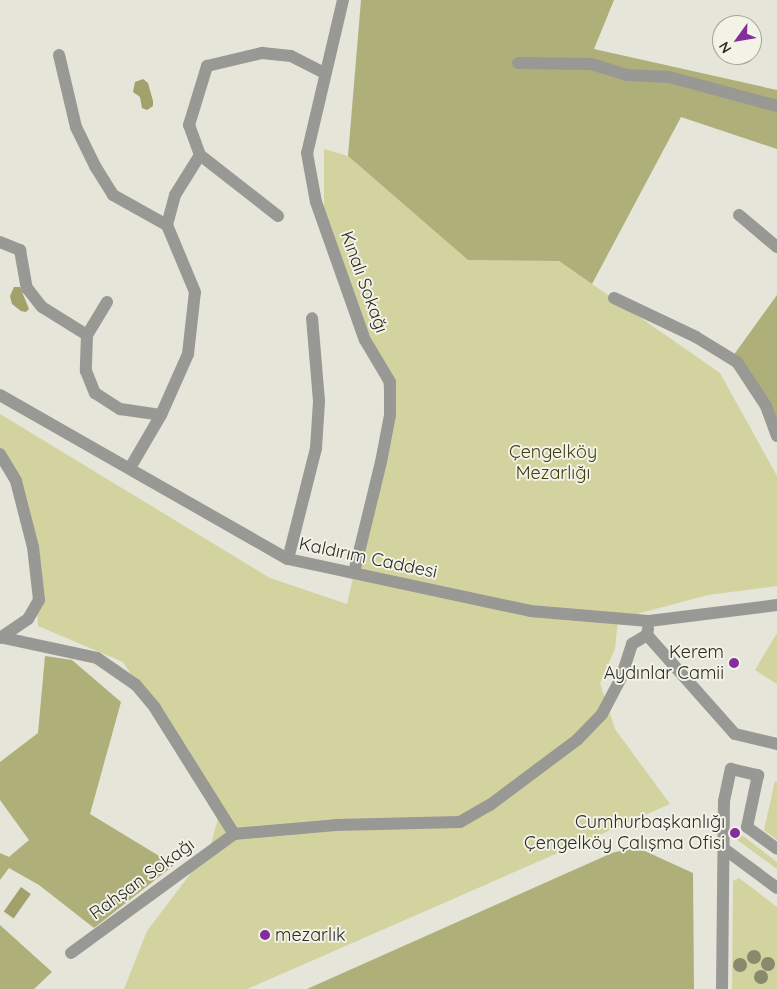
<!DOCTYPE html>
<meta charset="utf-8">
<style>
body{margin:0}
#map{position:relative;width:777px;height:989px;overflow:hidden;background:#e5e5da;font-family:Quicksand,sans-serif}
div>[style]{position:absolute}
.green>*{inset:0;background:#d3d39f}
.forest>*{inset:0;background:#afaf79}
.water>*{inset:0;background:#a2a16c;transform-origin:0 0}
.minor>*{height:12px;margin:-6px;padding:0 6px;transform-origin:6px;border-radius:6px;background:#989894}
.trees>*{width:14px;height:14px;margin:-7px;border-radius:50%;background:#89896d}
.dots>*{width:14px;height:14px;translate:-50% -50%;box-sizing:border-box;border:2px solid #f2f2e7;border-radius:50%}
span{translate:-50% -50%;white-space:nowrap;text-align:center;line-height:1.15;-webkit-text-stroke:4px #f2f2e7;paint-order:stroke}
.street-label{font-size:18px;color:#2b2b27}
.park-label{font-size:18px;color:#3e3d13}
.poi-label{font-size:18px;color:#2b2b27}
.right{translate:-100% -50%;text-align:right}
.left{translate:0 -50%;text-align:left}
.north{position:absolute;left:712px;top:15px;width:50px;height:50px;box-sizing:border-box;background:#f2f2e7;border:1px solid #a2a29a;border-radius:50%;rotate:238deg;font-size:14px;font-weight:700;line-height:20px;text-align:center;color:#2b2b27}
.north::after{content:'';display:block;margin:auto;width:18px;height:22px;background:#832e9c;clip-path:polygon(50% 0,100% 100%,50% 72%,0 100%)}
</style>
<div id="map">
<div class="green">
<i style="clip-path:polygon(324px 149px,348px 156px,468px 260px,559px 261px,720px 373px,777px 476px,777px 586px,708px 595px,618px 619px,615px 649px,600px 683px,615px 729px,670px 804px,247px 989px,124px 989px,147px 931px,210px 848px,220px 811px,123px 662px,38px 626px,31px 522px,0 453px,0 414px,270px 578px,347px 604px,390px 418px,375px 346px,324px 238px)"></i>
<i style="clip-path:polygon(777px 633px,777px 684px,755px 670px)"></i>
<i style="clip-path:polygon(775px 781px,777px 782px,777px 840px,764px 830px)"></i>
<i style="clip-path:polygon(738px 832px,777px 862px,777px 869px,736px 839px)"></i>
<i style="clip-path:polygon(739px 878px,777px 907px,777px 989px,732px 989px,733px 881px)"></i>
</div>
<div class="forest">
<i style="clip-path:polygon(361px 0,614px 0,594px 49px,777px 90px,777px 149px,681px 117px,592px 284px,559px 261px,468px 260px,348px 156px)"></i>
<i style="clip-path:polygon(777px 295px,777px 426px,733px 356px)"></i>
<i style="clip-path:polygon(45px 656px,72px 660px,121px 702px,90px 814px,174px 865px,94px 928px,39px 885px,9px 868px,0 880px,0 853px,9px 857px,29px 840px,0 800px,0 762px,38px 733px)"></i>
<i style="clip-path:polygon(636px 847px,693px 873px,694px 989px,307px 989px,612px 853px)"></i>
<i style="clip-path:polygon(0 925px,52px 972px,34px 989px,0 989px)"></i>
</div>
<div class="water">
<i style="clip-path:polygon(143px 79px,148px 83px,153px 101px,153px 106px,147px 110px,142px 108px,140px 97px,133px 92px,135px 82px)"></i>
<i style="clip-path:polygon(14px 287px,20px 287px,29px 309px,26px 312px,21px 311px,12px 304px,10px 296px)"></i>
<i style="left:21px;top:887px;width:12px;height:30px;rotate:35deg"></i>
</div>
<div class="minor">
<i style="left:343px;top:0;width:157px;rotate:103.2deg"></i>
<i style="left:307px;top:153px;width:50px;rotate:79.6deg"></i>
<i style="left:316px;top:202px;width:146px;rotate:70.5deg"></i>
<i style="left:365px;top:340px;width:49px;rotate:59.2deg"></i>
<i style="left:390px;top:382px;width:33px;rotate:90deg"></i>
<i style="left:390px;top:415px;width:48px;rotate:100.8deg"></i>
<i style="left:381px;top:462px;width:114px;rotate:103.7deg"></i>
<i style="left:59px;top:55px;width:74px;rotate:76.7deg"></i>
<i style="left:76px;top:127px;width:43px;rotate:64deg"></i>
<i style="left:95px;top:166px;width:34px;rotate:58deg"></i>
<i style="left:113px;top:195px;width:62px;rotate:29.1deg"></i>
<i style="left:518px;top:63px;width:73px;rotate:0.8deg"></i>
<i style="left:591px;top:64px;width:37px;rotate:17deg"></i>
<i style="left:626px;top:75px;width:43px;rotate:2.7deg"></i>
<i style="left:669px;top:77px;width:112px;rotate:15deg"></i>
<i style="left:200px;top:155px;width:99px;rotate:38deg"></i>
<i style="left:739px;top:215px;width:50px;rotate:40.1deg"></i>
<i style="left:0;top:242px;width:22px;rotate:22deg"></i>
<i style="left:20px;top:250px;width:39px;rotate:80deg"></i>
<i style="left:27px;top:288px;width:24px;rotate:52deg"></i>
<i style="left:42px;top:307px;width:53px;rotate:31.9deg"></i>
<i style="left:614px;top:298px;width:91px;rotate:25.4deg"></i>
<i style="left:696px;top:337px;width:48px;rotate:31.4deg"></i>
<i style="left:737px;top:362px;width:53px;rotate:56.6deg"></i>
<i style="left:766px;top:406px;width:32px;rotate:70deg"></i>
<i style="left:107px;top:302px;width:39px;rotate:121deg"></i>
<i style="left:87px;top:335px;width:36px;rotate:92deg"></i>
<i style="left:86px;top:371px;width:24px;rotate:68deg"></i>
<i style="left:95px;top:393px;width:30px;rotate:33deg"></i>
<i style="left:120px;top:409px;width:41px;rotate:8.3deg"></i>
<i style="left:0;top:395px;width:331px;rotate:29.7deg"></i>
<i style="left:288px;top:559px;width:248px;rotate:12.1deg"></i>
<i style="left:530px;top:611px;width:119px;rotate:4.8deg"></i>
<i style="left:649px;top:621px;width:129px;rotate:-7.1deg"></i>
<i style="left:0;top:454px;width:31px;rotate:59deg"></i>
<i style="left:16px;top:481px;width:68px;rotate:75.6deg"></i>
<i style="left:33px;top:547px;width:53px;rotate:83.5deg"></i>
<i style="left:39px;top:600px;width:22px;rotate:120deg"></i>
<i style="left:28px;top:619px;width:34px;rotate:146deg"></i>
<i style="left:130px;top:468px;width:61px;rotate:-59.7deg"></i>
<i style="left:161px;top:415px;width:67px;rotate:-66.1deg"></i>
<i style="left:188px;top:354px;width:62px;rotate:-83.6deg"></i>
<i style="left:195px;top:292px;width:73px;rotate:-112.7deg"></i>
<i style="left:167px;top:225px;width:31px;rotate:-75deg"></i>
<i style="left:175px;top:195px;width:47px;rotate:-58deg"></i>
<i style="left:200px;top:155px;width:32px;rotate:-110deg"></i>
<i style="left:189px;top:125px;width:62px;rotate:-73deg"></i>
<i style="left:207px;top:66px;width:57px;rotate:-13.3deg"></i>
<i style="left:262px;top:53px;width:29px;rotate:6deg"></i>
<i style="left:291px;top:56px;width:38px;rotate:27deg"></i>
<i style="left:288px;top:559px;width:114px;rotate:-75.8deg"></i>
<i style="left:316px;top:448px;width:47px;rotate:-86.3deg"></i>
<i style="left:319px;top:401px;width:83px;rotate:-94.8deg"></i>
<i style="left:648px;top:629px;width:6px;rotate:99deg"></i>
<i style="left:647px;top:635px;width:132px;rotate:48.4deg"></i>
<i style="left:735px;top:734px;width:43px;rotate:13.4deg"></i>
<i style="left:0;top:637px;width:99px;rotate:12.2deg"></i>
<i style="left:97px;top:658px;width:47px;rotate:34.7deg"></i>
<i style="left:136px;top:685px;width:30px;rotate:50deg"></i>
<i style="left:155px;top:708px;width:149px;rotate:57.9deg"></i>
<i style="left:234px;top:834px;width:102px;rotate:-5deg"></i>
<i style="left:336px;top:825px;width:124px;rotate:-1.4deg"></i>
<i style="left:460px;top:822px;width:34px;rotate:-30deg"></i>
<i style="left:490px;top:805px;width:109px;rotate:-36.8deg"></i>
<i style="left:577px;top:740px;width:36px;rotate:-46deg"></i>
<i style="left:602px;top:714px;width:41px;rotate:-62.2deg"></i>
<i style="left:621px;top:678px;width:36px;rotate:-72deg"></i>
<i style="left:632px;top:644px;width:17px;rotate:-31deg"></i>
<i style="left:723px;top:848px;width:67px;rotate:36.5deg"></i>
<i style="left:71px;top:953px;width:202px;rotate:-36.1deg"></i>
<i style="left:722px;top:989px;width:188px;rotate:-89.4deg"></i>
<i style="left:724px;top:801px;width:33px;rotate:-78deg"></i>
<i style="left:731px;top:769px;width:28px;rotate:13deg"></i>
<i style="left:758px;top:775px;width:53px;rotate:101.9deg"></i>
<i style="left:747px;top:827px;width:37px;rotate:36deg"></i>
</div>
<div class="trees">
<i style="left:754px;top:957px"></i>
<i style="left:768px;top:964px"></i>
<i style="left:740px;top:965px"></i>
<i style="left:761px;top:977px"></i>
</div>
<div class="dots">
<i style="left:734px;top:663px;background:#832e9c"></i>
<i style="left:735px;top:833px;background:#832e9c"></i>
<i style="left:265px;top:935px;background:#832e9c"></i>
</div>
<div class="street-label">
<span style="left:364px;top:282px;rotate:70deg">Kınalı Sokağı</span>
<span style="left:368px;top:558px;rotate:12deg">Kaldırım Caddesi</span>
<span style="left:142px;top:879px;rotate:-36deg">Rahşan Sokağı</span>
</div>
<div class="park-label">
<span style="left:553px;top:463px">Çengelköy<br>Mezarlığı</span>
</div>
<div class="poi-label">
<span class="right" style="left:724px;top:663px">Kerem<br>Aydınlar Camii</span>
<span class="right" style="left:725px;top:833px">Cumhurbaşkanlığı<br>Çengelköy Çalışma Ofisi</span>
<span class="left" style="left:275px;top:935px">mezarlık</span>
</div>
<div class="north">N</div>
</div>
